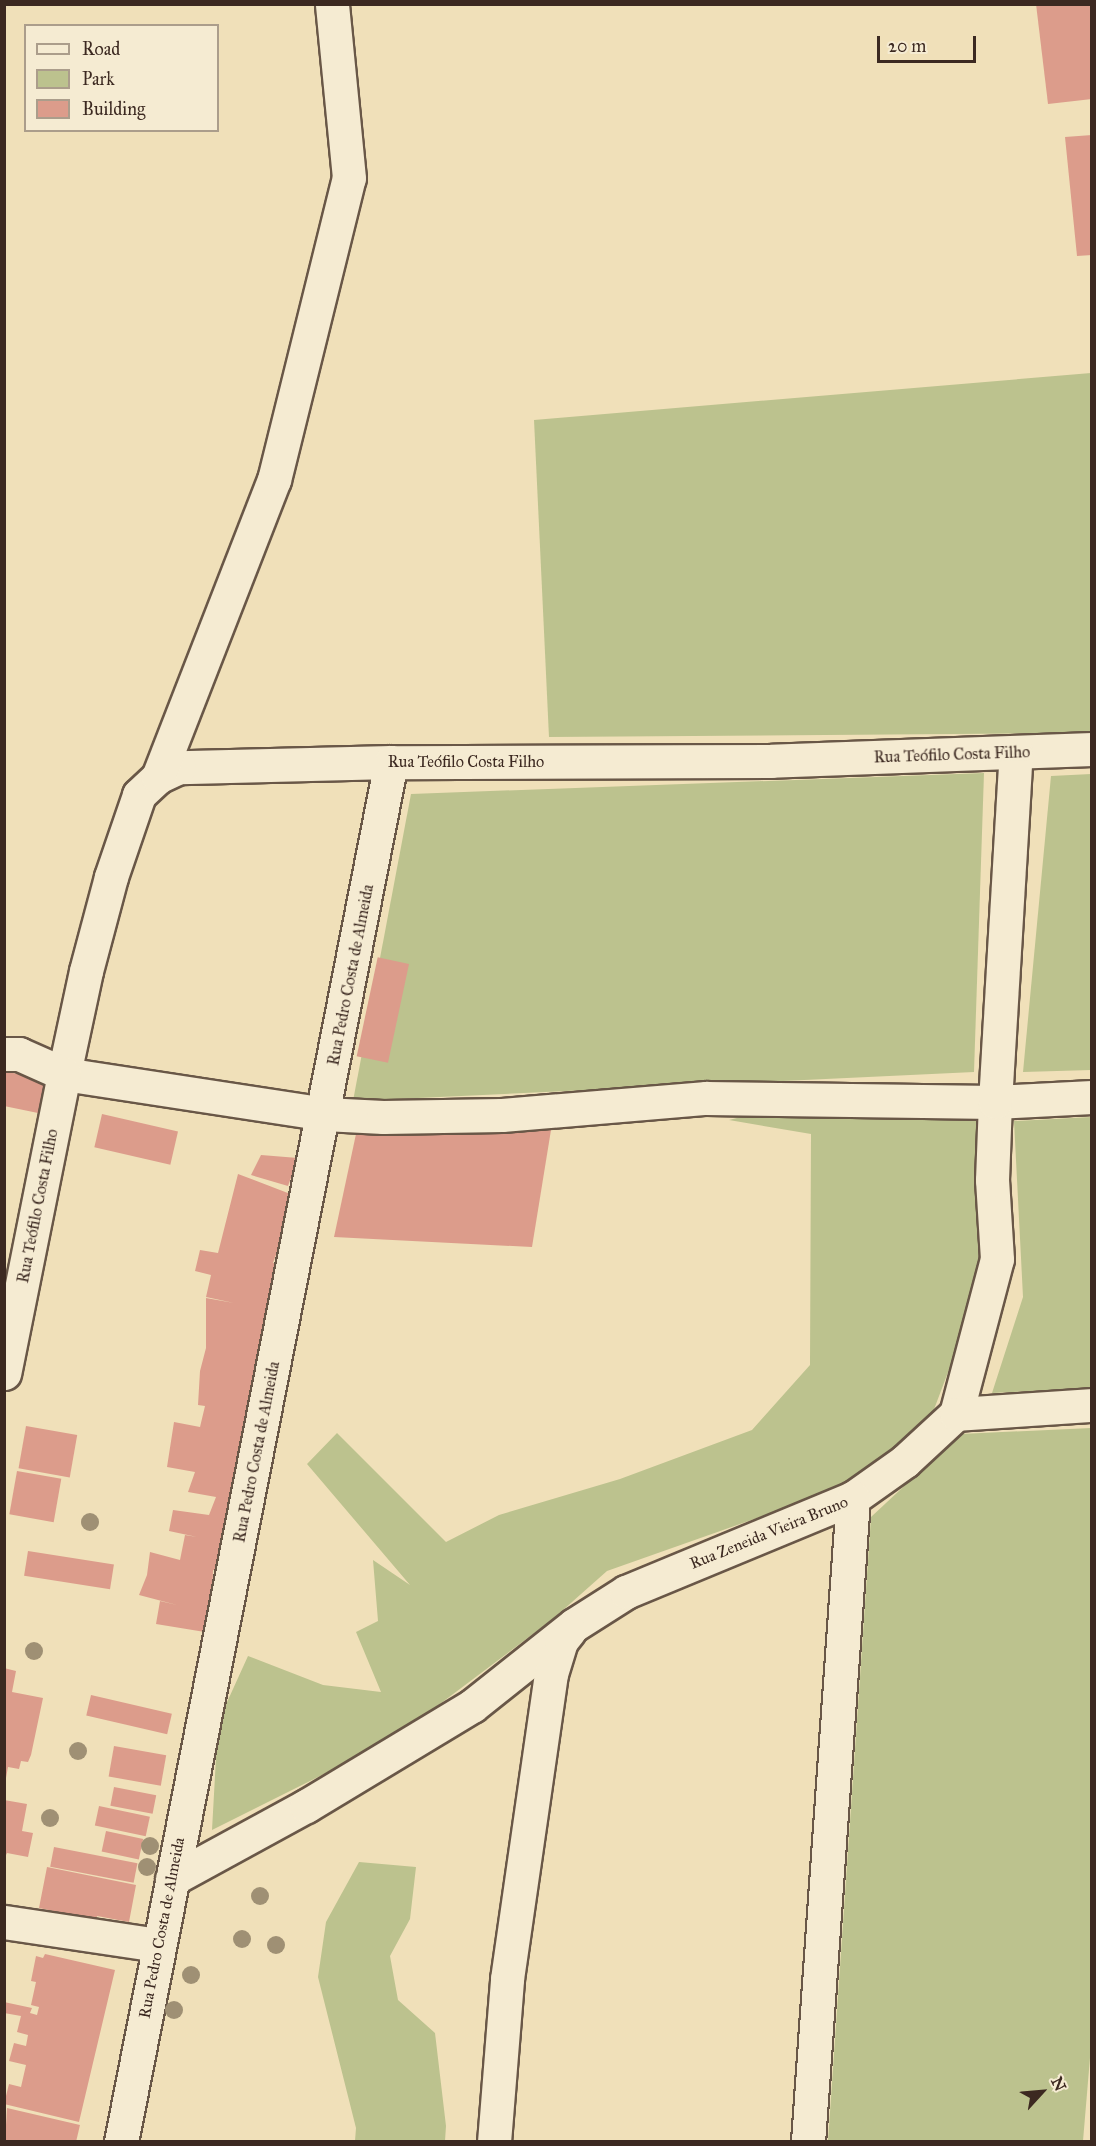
<!DOCTYPE html>
<meta charset="utf-8">
<style>
body{margin:0}
#map{position:relative;width:1096px;height:2146px;overflow:hidden;background:#f0e0b9;font-family:"IM FELL Great Primer",serif}
div>[style]{position:absolute}
.green>*{inset:0;background:#bcc28e}
.building>*{inset:0;background:#dc9c8b;transform-origin:0 0}
.roads{filter:drop-shadow(2px 0 #695747) drop-shadow(-2px 0 #695747) drop-shadow(0 2px #695747) drop-shadow(0 -2px #695747)}
.street>*{height:33px;margin:-16.5px;padding:0 16.5px;transform-origin:16.5px;border-radius:16.5px;background:#f5ebd2}
.trees>*{width:18px;height:18px;margin:-9px;border-radius:50%;background:#9f9074}
span{translate:-50% -50%;white-space:nowrap;text-align:center;line-height:1.15;-webkit-text-stroke:5px #f5ebd2;paint-order:stroke}
.street-label{font-size:16px;color:#3c2921}
.frame{position:absolute;inset:0;border:6px solid #3c2921;pointer-events:none}
.legend{position:absolute;left:24px;top:24px;width:195px;height:108px;box-sizing:border-box;background:#f5ebd2;border:2px solid #ab9d8b;margin:0;padding:8px 10px;list-style:none;font-size:18px;color:#3c2921}
.legend li{display:flex;align-items:center;gap:12px;height:30px}
.legend b{width:30px;border:2px solid #ab9d8b}
.north{position:absolute;left:1012px;top:2062px;width:60px;height:60px;-webkit-text-stroke:4px #f5ebd2;paint-order:stroke;rotate:64deg;font-size:16px;font-weight:700;line-height:24px;text-align:center;color:#3c2921}
.north::after{content:'';display:block;margin:auto;width:21px;height:27px;background:#3c2921;clip-path:polygon(50% 0,100% 100%,50% 72%,0 100%)}
.scale{position:absolute;left:877px;top:36px;width:99px;height:27px;box-sizing:border-box;border:3px solid #3c2921;border-top:0;padding-left:8px;font-size:18px;line-height:21px;white-space:nowrap;color:#3c2921;-webkit-text-stroke:4px #f5ebd2;paint-order:stroke}
</style>
<div id="map">
<div class="green">
<i style="clip-path:polygon(1091px 373px,1091px 733px,549px 737px,534px 420px)"></i>
<i style="clip-path:polygon(984px 773px,974px 1072px,353px 1101px,411px 794px)"></i>
<i style="clip-path:polygon(1091px 774px,1091px 1070px,1023px 1072px,1051px 776px)"></i>
<i style="clip-path:polygon(781px 1107px,985px 1113px,988px 1266px,927px 1428px,842px 1488px,607px 1571px,554px 1618px,392px 1740px,212px 1830px,218px 1722px,248px 1656px,323px 1685px,381px 1692px,356px 1632px,378px 1621px,373px 1560px,410px 1585px,307px 1464px,337px 1433px,446px 1542px,499px 1515px,620px 1479px,752px 1430px,810px 1365px,811px 1134px,729px 1120px)"></i>
<i style="clip-path:polygon(1091px 1117px,1091px 1388px,992px 1393px,1023px 1297px,1014px 1121px)"></i>
<i style="clip-path:polygon(1091px 1428px,1092px 2034px,1083px 2141px,828px 2141px,871px 1517px,960px 1434px)"></i>
<i style="clip-path:polygon(359px 1862px,416px 1867px,410px 1919px,390px 1956px,398px 2000px,435px 2033px,446px 2126px,445px 2141px,355px 2141px,356px 2128px,318px 1977px,326px 1922px)"></i>
</div>
<div class="building">
<i style="clip-path:polygon(1036px 4px,1092px 4px,1092px 99px,1048px 104px)"></i>
<i style="clip-path:polygon(1092px 135px,1092px 255px,1077px 256px,1065px 137px)"></i>
<i style="left:409px;top:964px;width:101px;height:32px;rotate:102deg"></i>
<i style="clip-path:polygon(4px 1071px,45px 1080px,38px 1113px,4px 1106px)"></i>
<i style="left:102px;top:1114px;width:78px;height:34px;rotate:13deg"></i>
<i style="clip-path:polygon(551px 1130px,532px 1247px,334px 1237px,356px 1134px)"></i>
<i style="clip-path:polygon(261px 1155px,298px 1158px,288px 1186px,251px 1175px)"></i>
<i style="clip-path:polygon(238px 1174px,293px 1195px,287px 1224px,273px 1263px,278px 1264px,221px 1572px,213px 1570px,211px 1633px,156px 1624px,160px 1601px,177px 1605px,139px 1595px,147px 1575px,150px 1552px,180px 1560px,185px 1535px,197px 1537px,169px 1531px,173px 1510px,209px 1515px,216px 1497px,188px 1492px,195px 1472px,167px 1467px,174px 1422px,200px 1427px,205px 1406px,198px 1405px,200px 1371px,206px 1348px,206px 1298px,234px 1303px,206px 1297px,211px 1275px,195px 1271px,200px 1250px,218px 1253px)"></i>
<i style="left:26px;top:1426px;width:52px;height:43px;rotate:10deg"></i>
<i style="left:17px;top:1471px;width:45px;height:44px;rotate:10deg"></i>
<i style="left:28px;top:1551px;width:87px;height:25px;rotate:9deg"></i>
<i style="clip-path:polygon(4px 1668px,16px 1671px,12px 1692px,43px 1698px,31px 1755px,28px 1762px,21px 1761px,19px 1769px,8px 1767px,6px 1778px)"></i>
<i style="left:91px;top:1695px;width:83px;height:21px;rotate:13deg"></i>
<i style="left:114px;top:1746px;width:53px;height:31px;rotate:10deg"></i>
<i style="left:114px;top:1787px;width:43px;height:19px;rotate:11deg"></i>
<i style="clip-path:polygon(4px 1800px,27px 1804px,22px 1831px,33px 1833px,28px 1857px,7px 1853px,4px 1859px)"></i>
<i style="left:99px;top:1806px;width:52px;height:20px;rotate:12deg"></i>
<i style="left:106px;top:1831px;width:38px;height:21px;rotate:12deg"></i>
<i style="left:54px;top:1847px;width:85px;height:20px;rotate:11deg"></i>
<i style="clip-path:polygon(47px 1867px,136px 1885px,129px 1922px,97px 1916px,96px 1920px,39px 1908px)"></i>
<i style="clip-path:polygon(45px 1954px,115px 1970px,79px 2122px,4px 2104px,9px 2084px,21px 2087px,26px 2065px,9px 2061px,14px 2043px,26px 2046px,28px 2035px,17px 2032px,21px 2016px,4px 2013px,4px 2002px,32px 2008px,30px 2013px,37px 2015px,39px 2007px,31px 2005px,36px 1982px,31px 1981px,36px 1956px,43px 1958px)"></i>
<i style="clip-path:polygon(7px 2108px,80px 2125px,76px 2142px,5px 2142px)"></i>
</div>
<div class="roads">
<div class="street">
<i style="left:1092px;top:749px;width:321px;rotate:177.9deg"></i>
<i style="left:771px;top:761px;width:380px;rotate:179.8deg"></i>
<i style="left:391px;top:762px;width:212px;rotate:178.6deg"></i>
<i style="left:179px;top:767px;width:23px;rotate:155deg"></i>
<i style="left:158px;top:777px;width:26px;rotate:137deg"></i>
<i style="left:139px;top:795px;width:87px;rotate:108.9deg"></i>
<i style="left:111px;top:877px;width:97px;rotate:104.9deg"></i>
<i style="left:86px;top:971px;width:105px;rotate:102.1deg"></i>
<i style="left:64px;top:1074px;width:263px;rotate:8.7deg"></i>
<i style="left:324px;top:1114px;width:59px;rotate:2.9deg"></i>
<i style="left:383px;top:1117px;width:119px;rotate:-1deg"></i>
<i style="left:502px;top:1115px;width:205px;rotate:-4.8deg"></i>
<i style="left:706px;top:1098px;width:289px;rotate:0.8deg"></i>
<i style="left:995px;top:1102px;width:97px;rotate:-3deg"></i>
<i style="left:158px;top:777px;width:319px;rotate:-68.7deg"></i>
<i style="left:274px;top:480px;width:311px;rotate:-76.1deg"></i>
<i style="left:349px;top:178px;width:175px;rotate:-95.6deg"></i>
<i style="left:4px;top:1054px;width:15px"></i>
<i style="left:19px;top:1054px;width:49px;rotate:24deg"></i>
<i style="left:64px;top:1074px;width:305px;rotate:101.3deg"></i>
<i style="left:956px;top:1414px;width:160px;rotate:-75.2deg"></i>
<i style="left:997px;top:1259px;width:79px;rotate:-93.6deg"></i>
<i style="left:992px;top:1180px;width:78px;rotate:-87.8deg"></i>
<i style="left:995px;top:1102px;width:350px;rotate:-86.6deg"></i>
<i style="left:172px;top:1879px;width:153px;rotate:-28.6deg"></i>
<i style="left:306px;top:1806px;width:194px;rotate:-31.1deg"></i>
<i style="left:472px;top:1706px;width:130px;rotate:-38.5deg"></i>
<i style="left:574px;top:1625px;width:62px;rotate:-32.4deg"></i>
<i style="left:626px;top:1592px;width:246px;rotate:-22.5deg"></i>
<i style="left:853px;top:1498px;width:64px;rotate:-35.4deg"></i>
<i style="left:905px;top:1461px;width:69px;rotate:-42.7deg"></i>
<i style="left:956px;top:1414px;width:136px;rotate:-3.8deg"></i>
<i style="left:4px;top:1922px;width:156px;rotate:8.5deg"></i>
<i style="left:121px;top:2142px;width:1406px;rotate:-78.93deg"></i>
<i style="left:494px;top:2142px;width:164px;rotate:-85.4deg"></i>
<i style="left:507px;top:1979px;width:308px;rotate:-81.8deg"></i>
<i style="left:551px;top:1674px;width:34px;rotate:-73deg"></i>
<i style="left:561px;top:1641px;width:13px;rotate:-51deg"></i>
<i style="left:808px;top:2142px;width:646px;rotate:-86deg"></i>
</div>
</div>
<div class="trees">
<i style="left:90px;top:1522px"></i>
<i style="left:34px;top:1651px"></i>
<i style="left:78px;top:1751px"></i>
<i style="left:50px;top:1818px"></i>
<i style="left:150px;top:1846px"></i>
<i style="left:147px;top:1867px"></i>
<i style="left:260px;top:1896px"></i>
<i style="left:242px;top:1939px"></i>
<i style="left:276px;top:1945px"></i>
<i style="left:191px;top:1975px"></i>
<i style="left:174px;top:2010px"></i>
</div>
<div class="street-label">
<span style="left:952px;top:755px;rotate:-2deg">Rua Teófilo Costa Filho</span>
<span style="left:466px;top:762px">Rua Teófilo Costa Filho</span>
<span style="left:351px;top:975px;rotate:-79deg">Rua Pedro Costa de Almeida</span>
<span style="left:38px;top:1206px;rotate:-79deg">Rua Teófilo Costa Filho</span>
<span style="left:257px;top:1452px;rotate:-79deg">Rua Pedro Costa de Almeida</span>
<span style="left:769px;top:1533px;rotate:-22deg">Rua Zeneida Vieira Bruno</span>
<span style="left:162px;top:1928px;rotate:-79deg">Rua Pedro Costa de Almeida</span>
</div>
<div class="frame"></div>
<ul class="legend">
<li><b style="height:8px;background:#f5ebd2"></b>Road</li>
<li><b style="height:16px;background:#bcc28e"></b>Park</li>
<li><b style="height:16px;background:#dc9c8b"></b>Building</li>
</ul>
<div class="north">N</div>
<div class="scale">20 m</div>
</div>
